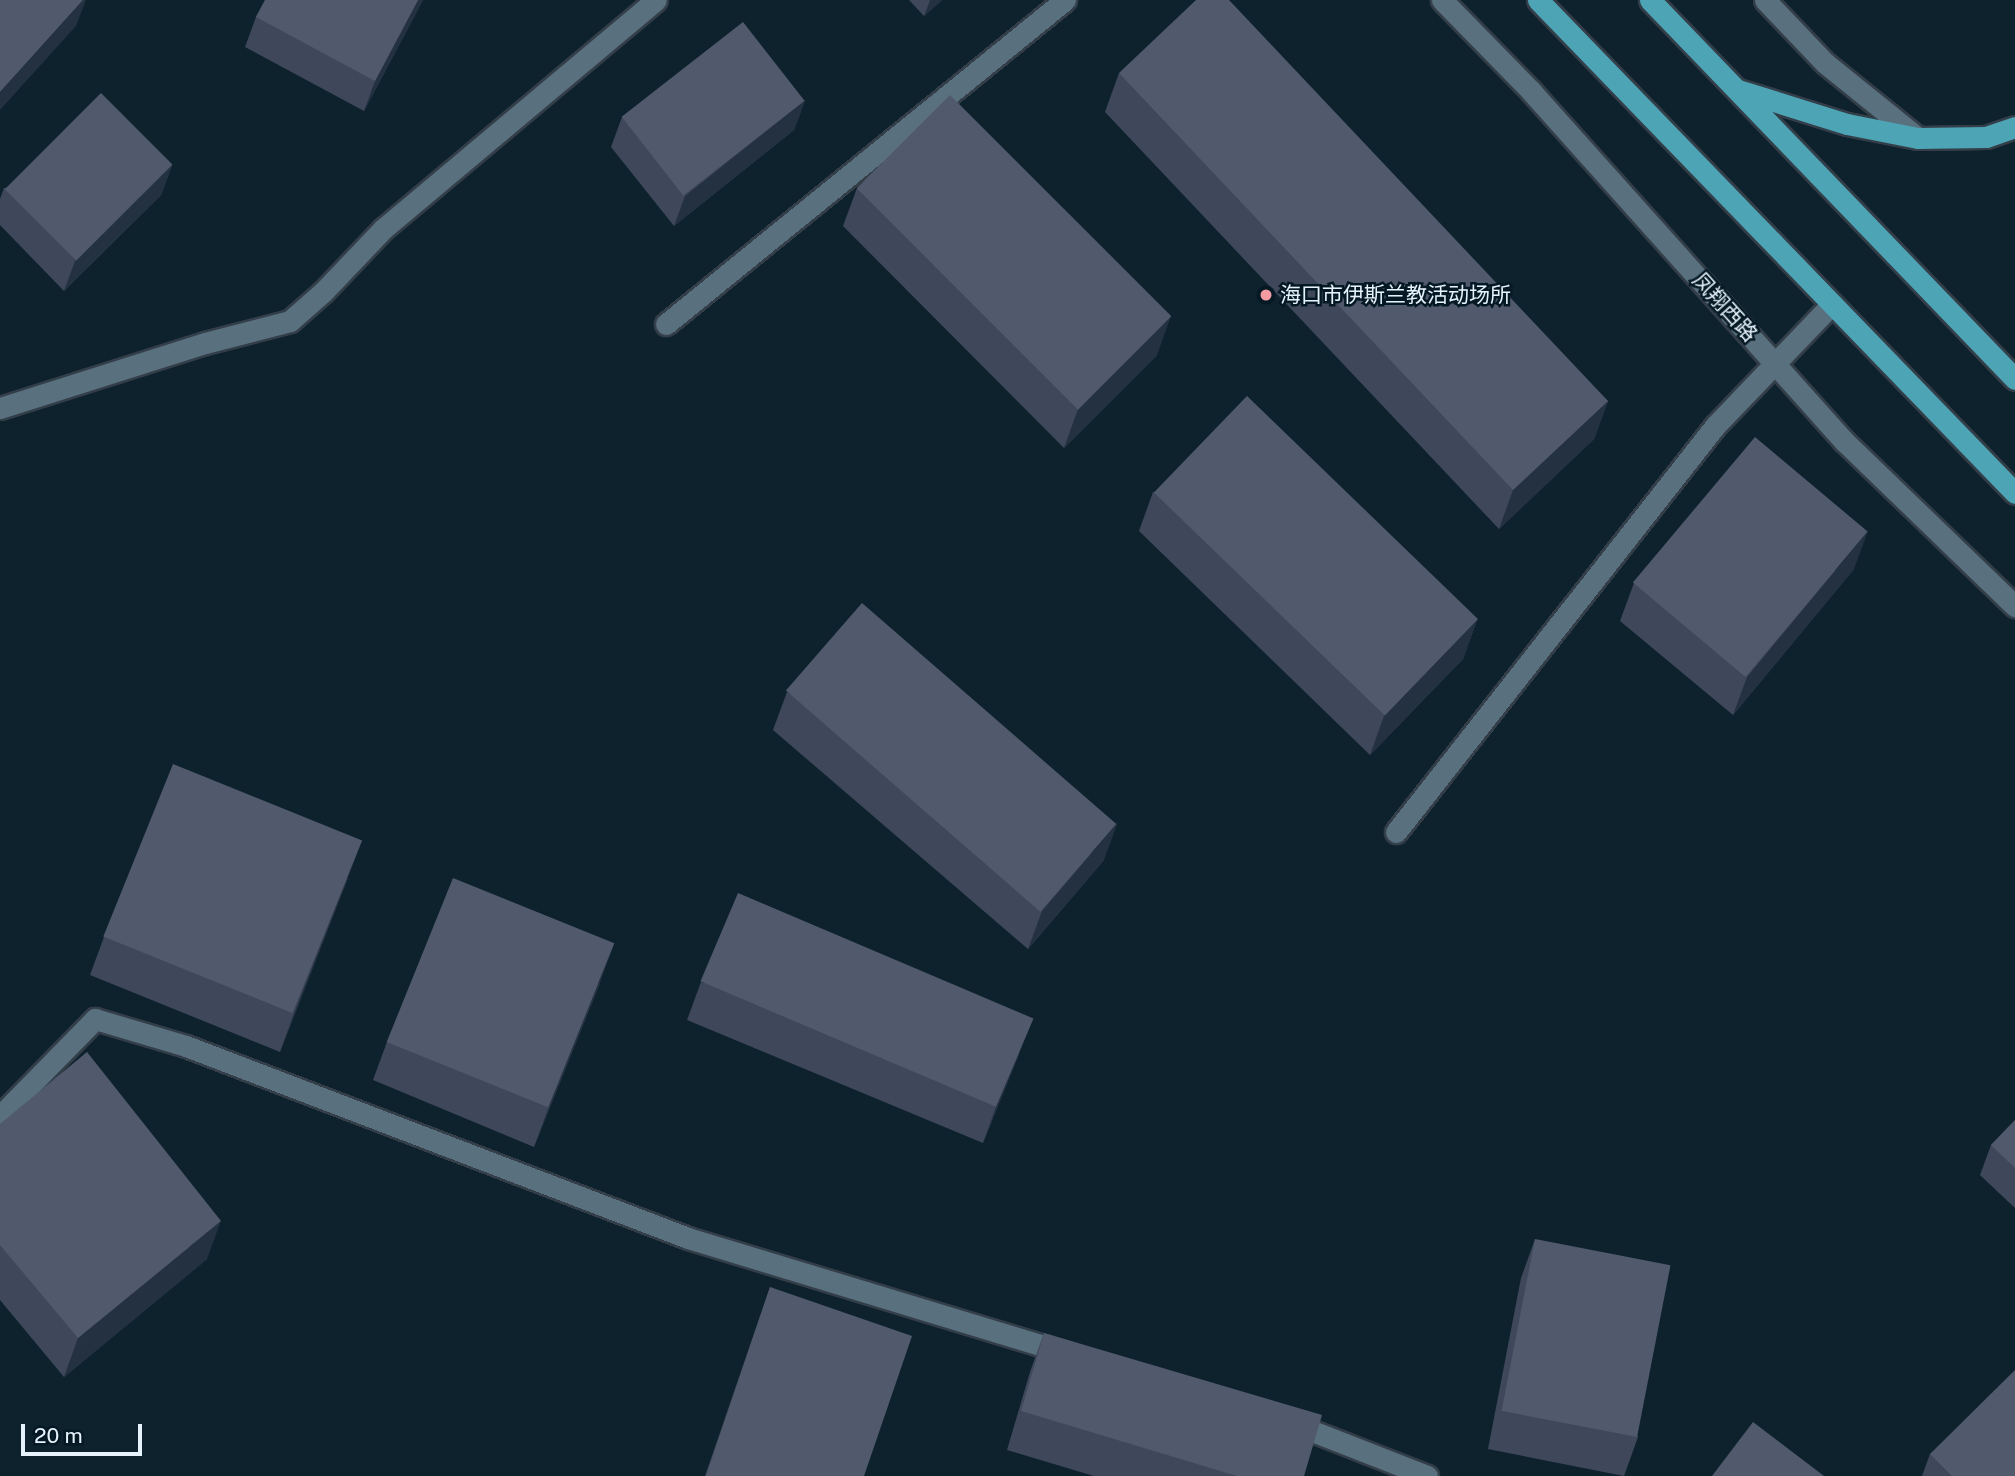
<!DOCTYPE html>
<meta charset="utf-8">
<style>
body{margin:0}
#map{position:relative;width:2015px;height:1476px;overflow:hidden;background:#0e222e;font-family:"Public Sans","Noto Sans SC",sans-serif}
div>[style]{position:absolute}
.roads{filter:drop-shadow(2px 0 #333e49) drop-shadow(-2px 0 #333e49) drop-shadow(0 2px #333e49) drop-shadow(0 -2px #333e49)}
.minor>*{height:21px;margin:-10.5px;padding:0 10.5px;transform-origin:10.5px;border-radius:10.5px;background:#59707e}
.major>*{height:21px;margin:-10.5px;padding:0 10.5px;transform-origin:10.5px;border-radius:10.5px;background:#4da4b5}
.wall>*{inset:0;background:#3f485a}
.shaded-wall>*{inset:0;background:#243141}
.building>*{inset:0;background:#515a6c;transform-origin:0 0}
.dots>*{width:19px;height:19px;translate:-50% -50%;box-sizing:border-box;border:4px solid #051924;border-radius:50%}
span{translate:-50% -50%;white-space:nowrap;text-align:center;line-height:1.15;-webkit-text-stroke:5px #051924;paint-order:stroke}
.poi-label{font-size:21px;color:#e7f3fc}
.left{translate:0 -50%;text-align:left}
.street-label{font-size:21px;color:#e7f3fc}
.scale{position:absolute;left:21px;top:1424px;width:121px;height:32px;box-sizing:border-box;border:4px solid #e7f3fc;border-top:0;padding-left:9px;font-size:21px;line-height:24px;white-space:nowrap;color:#e7f3fc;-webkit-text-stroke:5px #051924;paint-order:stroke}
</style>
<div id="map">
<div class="roads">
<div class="minor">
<i style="left:1442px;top:0;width:127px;rotate:45.6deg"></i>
<i style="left:1531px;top:91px;width:470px;rotate:48.2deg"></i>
<i style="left:1844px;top:441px;width:238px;rotate:44deg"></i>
<i style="left:1765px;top:0;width:87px;rotate:46.4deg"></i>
<i style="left:1825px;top:63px;width:119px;rotate:38.9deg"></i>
<i style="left:666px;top:324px;width:514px;rotate:-39.08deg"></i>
<i style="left:0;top:408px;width:215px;rotate:-17.6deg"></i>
<i style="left:205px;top:343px;width:88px;rotate:-14.5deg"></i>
<i style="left:290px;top:321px;width:44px;rotate:-41.3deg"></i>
<i style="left:323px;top:292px;width:87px;rotate:-46.4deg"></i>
<i style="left:383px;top:229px;width:356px;rotate:-40deg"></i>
<i style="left:1396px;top:832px;width:516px;rotate:-51.84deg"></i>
<i style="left:1715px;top:426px;width:169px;rotate:-46.2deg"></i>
<i style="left:0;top:1116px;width:136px;rotate:-45.6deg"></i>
<i style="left:95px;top:1019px;width:95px;rotate:16.5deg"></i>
<i style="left:186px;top:1046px;width:537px;rotate:20.93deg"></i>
<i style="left:688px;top:1238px;width:396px;rotate:16.9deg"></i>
<i style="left:1292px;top:1423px;width:145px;rotate:21.4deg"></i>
</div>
<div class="major">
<i style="left:1538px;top:0;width:686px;rotate:45.94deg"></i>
<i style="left:1650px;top:0;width:526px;rotate:46.08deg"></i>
<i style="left:1738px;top:90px;width:114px;rotate:17.3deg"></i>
<i style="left:1847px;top:124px;width:72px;rotate:11.2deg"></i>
<i style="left:1918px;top:138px;width:68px;rotate:-0.8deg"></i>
<i style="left:1986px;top:137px;width:31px;rotate:-19deg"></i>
</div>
</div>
<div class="wall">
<i style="clip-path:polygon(265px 0,423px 0,364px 111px,245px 47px,256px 17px)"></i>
<i style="clip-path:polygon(909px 0,942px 0,924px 16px)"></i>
<i style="clip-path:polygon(1119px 73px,1608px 401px,1594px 439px,1499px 529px,1105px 112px)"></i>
<i style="clip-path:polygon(805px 100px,794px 130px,674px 226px,611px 147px,622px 117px)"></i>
<i style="clip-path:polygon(172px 165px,161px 195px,64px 291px,0 225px,0 199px,4px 188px)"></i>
<i style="clip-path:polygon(857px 188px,1157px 355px,1064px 448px,843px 226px)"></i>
<i style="clip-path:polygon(1153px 492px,1477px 620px,1463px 659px,1370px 755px,1139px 531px)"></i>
<i style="clip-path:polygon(1854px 569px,1733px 715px,1620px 621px,1634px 583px)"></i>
<i style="clip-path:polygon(787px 692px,1104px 860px,1028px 949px,773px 730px)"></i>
<i style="clip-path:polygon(348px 878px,280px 1052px,90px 975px,104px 937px)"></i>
<i style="clip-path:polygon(701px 982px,1019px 1054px,983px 1143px,687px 1020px)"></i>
<i style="clip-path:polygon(600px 983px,534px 1147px,373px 1080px,387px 1042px)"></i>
<i style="clip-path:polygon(2015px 1120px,2015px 1208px,1980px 1175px,1991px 1145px)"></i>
<i style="clip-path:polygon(0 1124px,207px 1259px,64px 1377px,0 1300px)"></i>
<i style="clip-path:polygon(1535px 1239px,1638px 1437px,1624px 1476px,1488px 1449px,1521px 1278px)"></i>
<i style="clip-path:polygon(770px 1287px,864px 1476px,705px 1476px)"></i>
<i style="clip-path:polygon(1044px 1333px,1304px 1476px,1094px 1476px,1007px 1450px,1030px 1372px)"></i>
<i style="clip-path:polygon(1930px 1454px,2015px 1476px,1922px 1476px)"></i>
</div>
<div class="shaded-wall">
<i style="clip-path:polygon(83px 0,86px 0,76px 26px,0 110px,0 92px)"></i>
<i style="clip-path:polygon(418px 0,423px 0,364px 111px,375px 81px)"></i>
<i style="clip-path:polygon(930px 0,942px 0,924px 16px)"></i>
<i style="clip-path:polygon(805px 100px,794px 130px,674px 226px,685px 196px)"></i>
<i style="clip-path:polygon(172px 165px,161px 195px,64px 291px,75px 261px)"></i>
<i style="clip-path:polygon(1171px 316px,1157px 355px,1064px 448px,1078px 409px)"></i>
<i style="clip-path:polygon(1608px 401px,1594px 439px,1499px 529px,1513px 490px)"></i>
<i style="clip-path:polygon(1868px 531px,1854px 569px,1733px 715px,1747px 677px)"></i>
<i style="clip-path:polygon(1477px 620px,1463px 659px,1370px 755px,1384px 716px)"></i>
<i style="clip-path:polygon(1118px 822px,1104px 860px,1028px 949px,1042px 911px)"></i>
<i style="clip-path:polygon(362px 840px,348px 878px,280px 1052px,294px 1013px)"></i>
<i style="clip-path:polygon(614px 944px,600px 983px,534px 1147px,548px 1109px)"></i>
<i style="clip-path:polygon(1034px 1016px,1019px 1054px,983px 1143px,997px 1104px)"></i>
<i style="clip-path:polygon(221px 1221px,207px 1259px,64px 1377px,78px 1338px)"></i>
</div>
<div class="building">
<i style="clip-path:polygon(0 0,83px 0,0 92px)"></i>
<i style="clip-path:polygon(265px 0,418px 0,375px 81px,256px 17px)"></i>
<i style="clip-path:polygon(1196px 0,1229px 0,1608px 401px,1513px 490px,1119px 73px)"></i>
<i style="left:743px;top:22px;width:100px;height:154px;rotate:52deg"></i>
<i style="left:101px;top:93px;width:101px;height:136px;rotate:45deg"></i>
<i style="left:950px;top:95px;width:313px;height:132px;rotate:45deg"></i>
<i style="left:1247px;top:396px;width:321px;height:134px;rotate:44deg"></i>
<i style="left:1755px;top:437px;width:147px;height:190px;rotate:40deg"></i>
<i style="left:862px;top:603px;width:337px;height:116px;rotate:41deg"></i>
<i style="left:173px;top:764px;width:204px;height:186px;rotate:22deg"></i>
<i style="left:453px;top:878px;width:174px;height:177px;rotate:22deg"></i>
<i style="left:738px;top:893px;width:321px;height:96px;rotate:23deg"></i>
<i style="clip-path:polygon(87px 1052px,221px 1221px,78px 1338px,0 1245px,0 1124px)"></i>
<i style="clip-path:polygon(2015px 1120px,2015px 1168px,1991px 1145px)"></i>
<i style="left:1535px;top:1239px;width:138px;height:175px;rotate:11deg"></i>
<i style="clip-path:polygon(770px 1287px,912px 1336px,864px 1476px,706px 1476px)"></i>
<i style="clip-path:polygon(1044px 1333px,1322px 1415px,1304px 1476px,1237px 1476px,1021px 1411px)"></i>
<i style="clip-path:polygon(2015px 1370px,2015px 1476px,1952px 1476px,1930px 1454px)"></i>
<i style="clip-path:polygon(1753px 1422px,1824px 1476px,1712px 1476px)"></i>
</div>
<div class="dots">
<i style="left:1266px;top:295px;background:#f49aa1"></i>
</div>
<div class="poi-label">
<span class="left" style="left:1280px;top:295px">海口市伊斯兰教活动场所</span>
</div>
<div class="street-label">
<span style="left:1725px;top:307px;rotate:48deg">凤翔西路</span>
</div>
<div class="scale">20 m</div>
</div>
